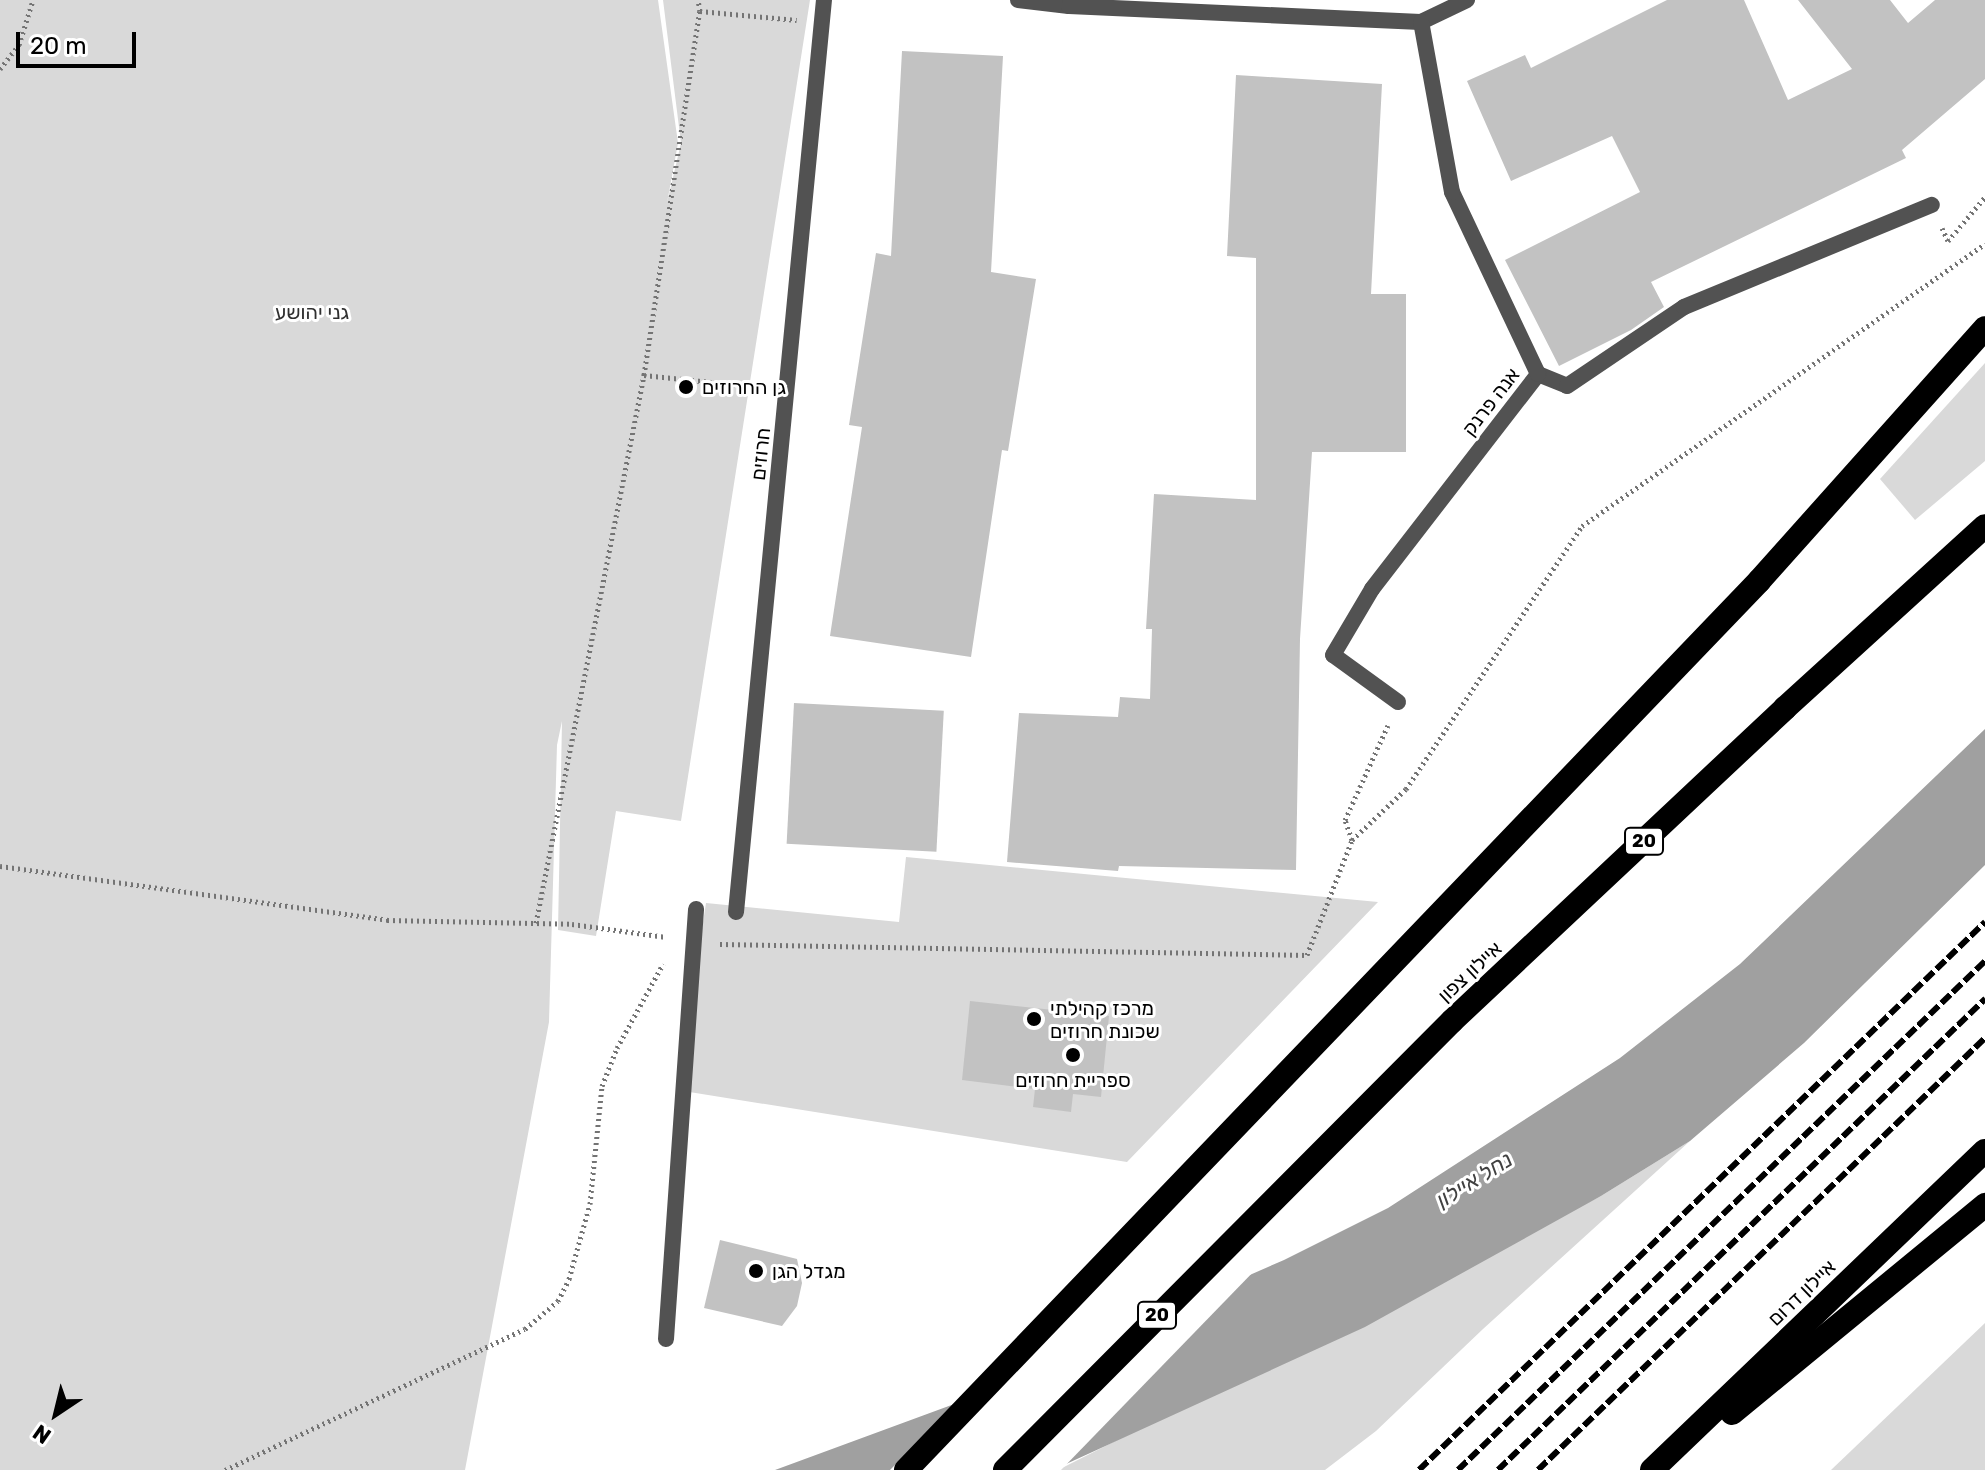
<!DOCTYPE html>
<meta charset="utf-8">
<style>
body{margin:0}
#map{position:relative;width:1985px;height:1470px;overflow:hidden;background:#fff;font-family:Rubik,"Noto Sans Hebrew",sans-serif}
div>[style]{position:absolute}
.green>*{inset:0;background:#d9d9d9}
.water>*{inset:0;background:#a0a0a0}
.pier>*{inset:0;background:#fff}
.building>*{inset:0;background:#c2c2c2;transform-origin:0 0}
.path>*{height:5px;margin-top:-2.5px;transform-origin:0;background:repeating-linear-gradient(90deg,#747474 0 2px,transparent 0 6px)}
.service>*{height:16px;margin:-8px;padding:0 8px;transform-origin:8px;border-radius:8px;background:#525252}
.minor>*{height:16px;margin:-8px;padding:0 8px;transform-origin:8px;border-radius:8px;background:#525252}
.motorway>*{height:24px;margin:-12px;padding:0 12px;transform-origin:12px;border-radius:12px;background:#000}
.rail>*{height:6px;margin-top:-3px;transform-origin:0;background:repeating-linear-gradient(90deg,#000 0 12px,transparent 0 16px)}
.dots>*{width:22px;height:22px;translate:-50% -50%;box-sizing:border-box;border:4px solid #fff;border-radius:50%}
span{translate:-50% -50%;white-space:nowrap;text-align:center;line-height:1.15;-webkit-text-stroke:6px #fff;paint-order:stroke}
.shield-label span{padding:2px 6px;background:#fff;border:2px solid;border-radius:6px;-webkit-text-stroke-width:0}
.shield-label{font-size:18px;color:#000;font-weight:700}
.park-label{font-size:20px;color:#303030}
.poi-label{font-size:20px;color:#000}
.left{translate:0 -50%;text-align:left}
.street-label{font-size:20px;color:#000}
.water-label{font-size:22px;color:#414141;font-style:italic}
.north{position:absolute;left:16px;top:1374px;width:80px;height:80px;-webkit-text-stroke:6px #fff;paint-order:stroke;rotate:215deg;font-size:22px;font-weight:700;line-height:32px;text-align:center;color:#000}
.north::after{content:'';display:block;margin:auto;width:28px;height:36px;background:#000;clip-path:polygon(50% 0,100% 100%,50% 72%,0 100%)}
.scale{position:absolute;left:16px;top:32px;width:120px;height:36px;box-sizing:border-box;border:4px solid #000;border-top:0;padding-left:10px;font-size:24px;line-height:28px;white-space:nowrap;color:#000;-webkit-text-stroke:6px #fff;paint-order:stroke}
</style>
<div id="map">
<div class="green">
<i style="clip-path:polygon(0 0,658px 0,678px 143px,667px 203px,681px 143px,663px 0,810px 0,681px 821px,616px 811px,596px 936px,558px 930px,562px 721px,557px 745px,549px 1022px,465px 1470px,0 1470px)"></i>
<i style="clip-path:polygon(1985px 363px,1985px 461px,1915px 520px,1880px 479px)"></i>
<i style="clip-path:polygon(906px 857px,1378px 902px,1127px 1162px,677px 1090px,706px 903px,899px 922px)"></i>
<i style="clip-path:polygon(1690px 1141px,1483px 1329px,1376px 1431px,1325px 1470px,1058px 1470px,1601px 1196px)"></i>
<i style="clip-path:polygon(1985px 1323px,1985px 1470px,1831px 1470px)"></i>
</div>
<div class="water">
<i style="clip-path:polygon(1985px 729px,1985px 865px,1804px 1043px,1690px 1141px,1601px 1196px,1365px 1327px,1053px 1470px,775px 1470px,957px 1403px,1284px 1260px,1388px 1208px,1620px 1058px,1740px 964px)"></i>
</div>
<div class="pier">
<i style="clip-path:polygon(1258px 1267px,1061px 1470px,890px 1470px,963px 1396px)"></i>
</div>
<div class="building">
<i style="clip-path:polygon(1667px 0,1744px 0,1788px 100px,1852px 69px,1798px 0,1890px 0,1908px 23px,1935px 0,1985px 0,1985px 79px,1902px 150px,1906px 158px,1651px 282px,1664px 307px,1631px 330px,1559px 366px,1505px 260px,1640px 192px,1612px 136px,1511px 181px,1467px 81px,1525px 55px,1531px 68px)"></i>
<i style="clip-path:polygon(902px 51px,1003px 56px,991px 272px,1036px 279px,1008px 451px,1002px 450px,971px 657px,830px 636px,862px 427px,849px 425px,876px 253px,891px 256px)"></i>
<i style="clip-path:polygon(1236px 75px,1382px 84px,1371px 294px,1406px 294px,1406px 452px,1312px 452px,1300px 639px,1296px 870px,1119px 866px,1118px 871px,1007px 862px,1019px 713px,1118px 717px,1120px 697px,1150px 699px,1152px 629px,1146px 629px,1154px 494px,1256px 500px,1256px 258px,1227px 256px)"></i>
<i style="left:794px;top:703px;width:150px;height:141px;rotate:3deg"></i>
<i style="clip-path:polygon(970px 1001px,1109px 1016px,1101px 1097px,1073px 1094px,1071px 1112px,1033px 1107px,1035px 1089px,962px 1080px)"></i>
<i style="clip-path:polygon(720px 1240px,797px 1259px,802px 1283px,797px 1306px,782px 1326px,704px 1308px)"></i>
</div>
<div class="path">
<i style="left:700px;top:11px;width:97px;rotate:5.3deg"></i>
<i style="left:0;top:69px;width:31px;rotate:-52deg"></i>
<i style="left:19px;top:45px;width:47px;rotate:-72.7deg"></i>
<i style="left:1942px;top:228px;width:14px;rotate:65deg"></i>
<i style="left:1948px;top:241px;width:57px;rotate:-49.9deg"></i>
<i style="left:644px;top:375px;width:115px;rotate:6deg"></i>
<i style="left:1352px;top:840px;width:21px;rotate:-109deg"></i>
<i style="left:1345px;top:820px;width:104px;rotate:-65.6deg"></i>
<i style="left:0;top:866px;width:391px;rotate:7.9deg"></i>
<i style="left:387px;top:920px;width:185px;rotate:1.2deg"></i>
<i style="left:572px;top:924px;width:95px;rotate:7.9deg"></i>
<i style="left:536px;top:923px;width:559px;rotate:-78.85deg"></i>
<i style="left:644px;top:375px;width:368px;rotate:-81.3deg"></i>
<i style="left:700px;top:11px;width:11px;rotate:-100deg"></i>
<i style="left:720px;top:944px;width:587px;rotate:1.07deg"></i>
<i style="left:1307px;top:955px;width:123px;rotate:-68.6deg"></i>
<i style="left:1352px;top:840px;width:74px;rotate:-43.4deg"></i>
<i style="left:1406px;top:789px;width:316px;rotate:-56.2deg"></i>
<i style="left:1582px;top:526px;width:492px;rotate:-35deg"></i>
<i style="left:225px;top:1470px;width:331px;rotate:-25.2deg"></i>
<i style="left:525px;top:1329px;width:43px;rotate:-40.3deg"></i>
<i style="left:558px;top:1301px;width:25px;rotate:-63deg"></i>
<i style="left:569px;top:1279px;width:78px;rotate:-74.4deg"></i>
<i style="left:590px;top:1204px;width:119px;rotate:-84.2deg"></i>
<i style="left:602px;top:1086px;width:41px;rotate:-68.5deg"></i>
<i style="left:617px;top:1048px;width:96px;rotate:-61.3deg"></i>
</div>
<div class="service">
<i style="left:1538px;top:374px;width:31px;rotate:22deg"></i>
<i style="left:1567px;top:386px;width:141px;rotate:-34deg"></i>
<i style="left:1684px;top:307px;width:268px;rotate:-22.4deg"></i>
<i style="left:666px;top:1339px;width:431px;rotate:-86deg"></i>
</div>
<div class="minor">
<i style="left:1018px;top:0;width:51px;rotate:6.7deg"></i>
<i style="left:1069px;top:6px;width:352px;rotate:2.6deg"></i>
<i style="left:1421px;top:22px;width:51px;rotate:-25.6deg"></i>
<i style="left:1398px;top:702px;width:80px;rotate:-144.1deg"></i>
<i style="left:1333px;top:655px;width:77px;rotate:-59.4deg"></i>
<i style="left:1372px;top:589px;width:272px;rotate:-52.3deg"></i>
<i style="left:1538px;top:374px;width:201px;rotate:-115.3deg"></i>
<i style="left:1452px;top:192px;width:173px;rotate:-100.3deg"></i>
<i style="left:736px;top:912px;width:916px;rotate:-84.49deg"></i>
</div>
<div class="motorway">
<i style="left:1732px;top:1413px;width:328px;rotate:-39.4deg"></i>
<i style="left:906px;top:1470px;width:1232px;rotate:-46.18deg"></i>
<i style="left:1759px;top:581px;width:339px;rotate:-48.2deg"></i>
<i style="left:1005px;top:1470px;width:634px;rotate:-45.13deg"></i>
<i style="left:1452px;top:1021px;width:457px;rotate:-43.2deg"></i>
<i style="left:1785px;top:708px;width:270px;rotate:-42.3deg"></i>
<i style="left:1652px;top:1470px;width:461px;rotate:-43.8deg"></i>
</div>
<div class="rail">
<i style="left:1419px;top:1470px;width:788px;rotate:-44.07deg"></i>
<i style="left:1458px;top:1470px;width:733px;rotate:-44deg"></i>
<i style="left:1498px;top:1470px;width:678px;rotate:-44.04deg"></i>
<i style="left:1538px;top:1470px;width:622px;rotate:-44.02deg"></i>
</div>
<div class="dots">
<i style="left:686px;top:387px;background:#000"></i>
<i style="left:1034px;top:1019px;background:#000"></i>
<i style="left:1073px;top:1055px;background:#000"></i>
<i style="left:756px;top:1271px;background:#000"></i>
</div>
<div class="shield-label">
<span style="left:1644px;top:841px">20</span>
<span style="left:1157px;top:1315px">20</span>
</div>
<div class="park-label">
<span style="left:312px;top:312px">גני יהושע</span>
</div>
<div class="poi-label">
<span class="left" style="left:702px;top:387px">גן החרוזים</span>
<span class="left" style="left:1050px;top:1020px">מרכז קהילתי<br>שכונת חרוזים</span>
<span style="left:1073px;top:1080px">ספריית חרוזים</span>
<span class="left" style="left:772px;top:1271px">מגדל הגן</span>
</div>
<div class="street-label">
<span style="left:1491px;top:402px;rotate:-52deg">אנה פרנק</span>
<span style="left:761px;top:454px;rotate:-84deg">חרוזים</span>
<span style="left:1470px;top:972px;rotate:-43deg">איילון צפון</span>
<span style="left:1802px;top:1293px;rotate:-44deg">איילון דרום</span>
</div>
<div class="water-label">
<span style="left:1474px;top:1180px;rotate:-32deg">נחל איילון</span>
</div>
<div class="north">N</div>
<div class="scale">20 m</div>
</div>
